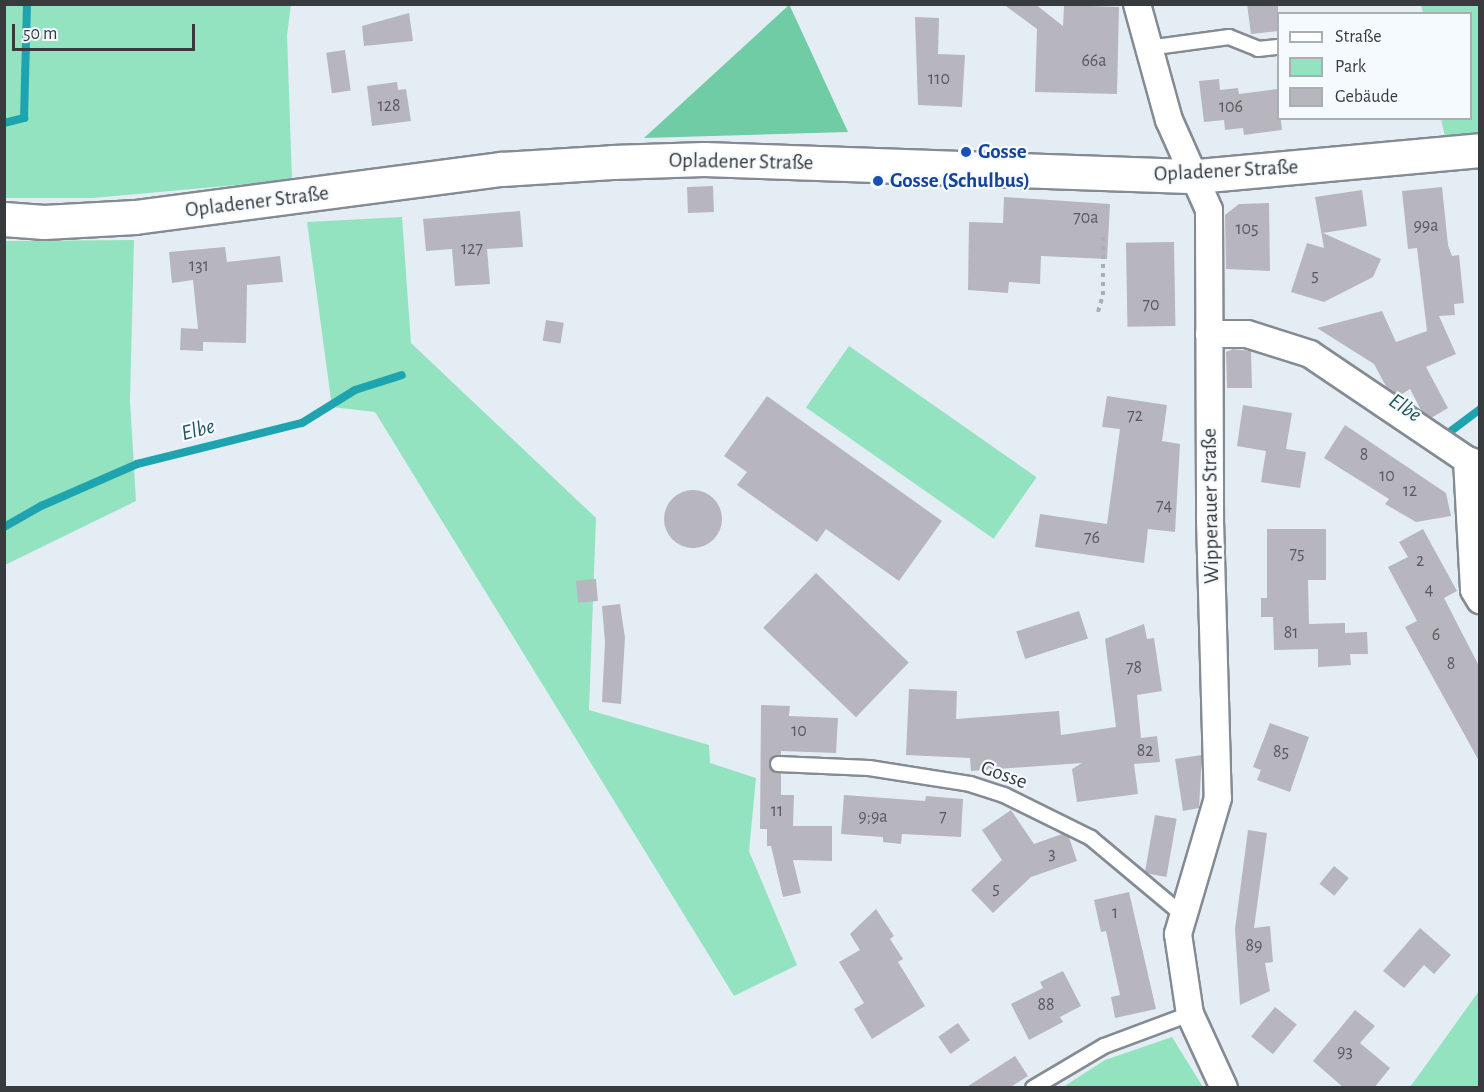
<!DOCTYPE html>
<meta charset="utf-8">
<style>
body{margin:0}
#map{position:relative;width:1484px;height:1092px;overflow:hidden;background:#e5edf4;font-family:"Alegreya Sans",sans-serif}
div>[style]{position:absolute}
.green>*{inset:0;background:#93e3c0;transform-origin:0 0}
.forest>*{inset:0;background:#6fcca5}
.stream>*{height:8px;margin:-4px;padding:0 4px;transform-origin:4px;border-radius:4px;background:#1ea4ae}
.building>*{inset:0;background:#b7b6bf;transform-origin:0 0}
.round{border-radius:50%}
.path>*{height:4px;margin-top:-2px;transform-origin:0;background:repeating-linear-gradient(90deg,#a9afb4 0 4.5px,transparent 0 9px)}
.roads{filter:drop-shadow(2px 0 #848b92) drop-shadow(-2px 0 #848b92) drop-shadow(0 2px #848b92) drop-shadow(0 -2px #848b92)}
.lane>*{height:14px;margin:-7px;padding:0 7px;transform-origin:7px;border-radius:7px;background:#fff}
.street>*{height:26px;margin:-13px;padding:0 13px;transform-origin:13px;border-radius:13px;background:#fff}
.secondary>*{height:33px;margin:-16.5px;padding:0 16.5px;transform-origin:16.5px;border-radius:16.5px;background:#fff}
.dots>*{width:16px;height:16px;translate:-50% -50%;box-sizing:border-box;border:3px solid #f5fafe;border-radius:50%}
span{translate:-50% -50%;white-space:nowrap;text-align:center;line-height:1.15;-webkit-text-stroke:4.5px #f5fafe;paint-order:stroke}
.number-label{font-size:18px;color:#585a5e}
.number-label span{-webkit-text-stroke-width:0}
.transit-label{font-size:21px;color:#164399;font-weight:700}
.left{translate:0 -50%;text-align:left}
.street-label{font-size:21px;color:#383b3e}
.water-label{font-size:22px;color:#215459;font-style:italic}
.frame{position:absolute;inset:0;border:6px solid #383b3e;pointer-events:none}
.legend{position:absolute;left:1277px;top:12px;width:195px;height:108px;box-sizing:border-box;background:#f5fafe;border:2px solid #a9aeb1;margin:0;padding:8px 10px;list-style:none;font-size:18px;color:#383b3e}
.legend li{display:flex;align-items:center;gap:12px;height:30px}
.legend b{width:30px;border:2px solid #a9aeb1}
.scale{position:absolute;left:12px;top:24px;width:183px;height:27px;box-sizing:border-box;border:3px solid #383b3e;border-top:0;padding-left:8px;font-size:18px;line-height:21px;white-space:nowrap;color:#383b3e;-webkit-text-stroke:4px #f5fafe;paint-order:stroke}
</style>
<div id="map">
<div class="green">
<i style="clip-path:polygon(5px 5px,291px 5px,287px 35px,292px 180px,93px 198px,5px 198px)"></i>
<i style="clip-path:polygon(1421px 5px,1479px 5px,1479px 133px,1445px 137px,1441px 119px,1470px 118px,1470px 14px,1423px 13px)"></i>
<i style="clip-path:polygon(402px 217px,411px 343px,596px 518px,589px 710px,709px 745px,710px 763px,756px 778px,749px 851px,797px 965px,734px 996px,375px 412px,332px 407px,307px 222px)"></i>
<i style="clip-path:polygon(134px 240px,130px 401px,136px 501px,5px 565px,5px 241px)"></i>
<i style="left:849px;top:346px;width:229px;height:75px;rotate:35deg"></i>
<i style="clip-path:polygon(1479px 991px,1479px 1087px,1409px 1087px,1413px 1083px)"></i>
<i style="clip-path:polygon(1172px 1037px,1203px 1087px,1063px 1087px,1105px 1060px)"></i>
</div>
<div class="forest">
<i style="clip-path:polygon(789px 4px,848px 132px,644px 138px,789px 5px)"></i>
</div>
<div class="stream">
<i style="left:4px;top:123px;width:21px;rotate:-14deg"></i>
<i style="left:24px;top:118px;width:114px;rotate:-88.5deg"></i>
<i style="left:1451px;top:431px;width:36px;rotate:-37deg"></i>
<i style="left:4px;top:527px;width:43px;rotate:-29.6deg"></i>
<i style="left:41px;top:506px;width:105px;rotate:-23.6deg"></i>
<i style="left:137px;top:464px;width:170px;rotate:-14deg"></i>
<i style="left:302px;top:423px;width:62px;rotate:-31.9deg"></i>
<i style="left:355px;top:390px;width:49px;rotate:-17.7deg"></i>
</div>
<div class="building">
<i style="clip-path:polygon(1003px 4px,1035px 4px,1063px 26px,1064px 5px,1119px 7px,1117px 94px,1035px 92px,1037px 29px)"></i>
<i style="clip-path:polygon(1247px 4px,1278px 4px,1278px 31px,1251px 34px)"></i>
<i style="clip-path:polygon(409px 13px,413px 41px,364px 46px,362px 26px)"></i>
<i style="clip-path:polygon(915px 17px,939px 18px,938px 54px,965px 55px,962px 107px,918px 105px)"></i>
<i style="left:345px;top:50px;width:41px;height:19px;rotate:82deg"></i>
<i style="clip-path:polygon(1219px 79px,1220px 90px,1238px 88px,1239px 94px,1277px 89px,1282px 130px,1244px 135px,1243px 128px,1225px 130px,1224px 120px,1204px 122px,1199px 81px)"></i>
<i style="clip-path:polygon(397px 82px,398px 90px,406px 89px,411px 121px,372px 126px,367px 86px)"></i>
<i style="left:713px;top:186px;width:26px;height:26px;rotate:88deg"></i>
<i style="clip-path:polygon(1442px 187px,1448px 245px,1452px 256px,1459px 255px,1464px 303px,1454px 304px,1455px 315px,1439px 316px,1456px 354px,1426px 367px,1448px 408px,1431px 418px,1422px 412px,1410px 389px,1399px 396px,1387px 388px,1374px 364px,1317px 328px,1382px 311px,1396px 342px,1427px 331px,1417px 248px,1408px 249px,1402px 191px)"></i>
<i style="clip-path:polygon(1362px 190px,1367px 226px,1323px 233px,1381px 259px,1373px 277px,1324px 302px,1291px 292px,1307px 243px,1324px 248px,1315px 197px)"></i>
<i style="clip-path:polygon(1004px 197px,1110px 204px,1107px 259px,1041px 256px,1040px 284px,1009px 282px,1008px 293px,968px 290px,969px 222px,1003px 223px)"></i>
<i style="clip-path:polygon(1269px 203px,1270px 271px,1226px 269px,1225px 215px,1239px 204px)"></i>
<i style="clip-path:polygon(520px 211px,523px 247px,487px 249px,490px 284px,455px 286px,452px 249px,426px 251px,423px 219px)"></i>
<i style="left:1174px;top:242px;width:84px;height:48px;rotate:89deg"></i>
<i style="clip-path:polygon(225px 247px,227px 262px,280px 256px,283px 282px,247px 285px,246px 343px,203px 342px,203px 351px,180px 350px,181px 328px,198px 329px,193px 280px,172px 283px,169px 252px)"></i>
<i style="left:546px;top:320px;width:18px;height:21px;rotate:9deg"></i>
<i style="clip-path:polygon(1233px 349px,1251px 351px,1252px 388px,1227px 388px,1226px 352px)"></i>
<i style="clip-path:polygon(767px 396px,942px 521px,899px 581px,826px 529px,817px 542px,737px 485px,747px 472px,724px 456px)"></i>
<i style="clip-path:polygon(1107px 396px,1167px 405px,1162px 441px,1180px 444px,1175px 532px,1148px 529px,1144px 563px,1035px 547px,1040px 514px,1107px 524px,1120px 429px,1102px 427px)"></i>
<i style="clip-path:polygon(1243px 405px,1292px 413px,1286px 449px,1306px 452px,1300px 488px,1261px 482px,1266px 451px,1237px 446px)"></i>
<i style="clip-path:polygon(1345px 425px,1446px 493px,1451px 516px,1416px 522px,1385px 504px,1389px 499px,1324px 458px)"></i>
<i class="round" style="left:664px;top:490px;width:58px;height:58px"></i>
<i style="clip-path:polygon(1267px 529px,1326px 529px,1326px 580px,1308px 580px,1309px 624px,1345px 623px,1345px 633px,1367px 632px,1368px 654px,1350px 654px,1351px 665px,1318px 667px,1318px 649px,1274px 650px,1273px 617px,1261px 617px,1261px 598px,1267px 598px)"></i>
<i style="clip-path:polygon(1423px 529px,1457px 591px,1444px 598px,1479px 666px,1479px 761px,1405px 627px,1417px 621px,1388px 567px,1408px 557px,1399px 542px)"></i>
<i style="left:816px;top:573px;width:129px;height:76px;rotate:44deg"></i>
<i style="left:596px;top:579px;width:22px;height:20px;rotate:85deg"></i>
<i style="clip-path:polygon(620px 604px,625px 638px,621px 704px,602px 702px,605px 642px,602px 606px)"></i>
<i style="left:1079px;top:611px;width:29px;height:66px;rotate:72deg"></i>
<i style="clip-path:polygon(1144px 624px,1147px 639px,1154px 638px,1162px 691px,1137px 695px,1141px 738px,1157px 736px,1160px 762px,1134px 764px,1138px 794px,1077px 802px,1072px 769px,1082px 763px,971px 771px,970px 758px,906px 755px,909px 689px,957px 691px,956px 719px,1059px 711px,1061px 735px,1116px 727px,1105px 639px)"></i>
<i style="clip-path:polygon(761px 705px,790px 706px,789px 716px,838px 718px,836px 753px,781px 751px,781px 755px,773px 756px,769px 763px,773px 771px,781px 773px,781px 795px,794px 795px,793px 826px,832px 826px,832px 861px,793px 860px,801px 893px,783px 897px,771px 846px,767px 846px,767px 829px,760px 829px)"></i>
<i style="clip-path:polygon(1270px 723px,1309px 737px,1290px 792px,1257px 780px,1261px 770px,1253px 767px)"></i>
<i style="clip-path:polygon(1202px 755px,1199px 808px,1183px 811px,1175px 759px)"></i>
<i style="clip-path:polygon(844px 795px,925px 801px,926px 796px,963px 799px,961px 837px,902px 834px,901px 844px,883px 842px,883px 837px,841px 834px)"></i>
<i style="clip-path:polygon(1011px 810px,1034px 844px,1062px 834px,1069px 837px,1077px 861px,1031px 877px,993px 913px,971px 890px,1002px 860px,982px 830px)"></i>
<i style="left:1155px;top:815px;width:22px;height:59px;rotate:10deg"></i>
<i style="clip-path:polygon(1248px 830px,1267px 833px,1254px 928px,1270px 926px,1273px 962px,1265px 963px,1270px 991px,1240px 1005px,1235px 929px)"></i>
<i style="left:1334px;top:866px;width:19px;height:23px;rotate:39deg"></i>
<i style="clip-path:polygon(1129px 892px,1156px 1009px,1115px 1018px,1111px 997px,1120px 995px,1106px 931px,1101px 932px,1094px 900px)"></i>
<i style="clip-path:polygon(876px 909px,894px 936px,890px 939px,903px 959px,898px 962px,925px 1006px,872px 1039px,854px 1009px,864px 1003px,839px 962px,860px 950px,850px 934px)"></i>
<i style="clip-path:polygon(1420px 928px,1451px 955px,1434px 974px,1424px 965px,1404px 988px,1383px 971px)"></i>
<i style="clip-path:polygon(1063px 971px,1081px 1006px,1060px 1017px,1063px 1022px,1029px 1040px,1011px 1004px,1043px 988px,1040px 982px)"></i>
<i style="left:1275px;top:1007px;width:28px;height:38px;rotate:39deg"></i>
<i style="clip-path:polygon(1355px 1010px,1375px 1026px,1360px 1043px,1390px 1068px,1374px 1088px,1344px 1088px,1313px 1061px)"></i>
<i style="left:958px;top:1023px;width:21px;height:24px;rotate:55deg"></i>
<i style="clip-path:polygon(1015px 1056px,1028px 1076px,1009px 1088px,965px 1088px)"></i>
</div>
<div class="path">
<i style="left:1098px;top:312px;width:18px;rotate:-74deg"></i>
<i style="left:1103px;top:295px;width:63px;rotate:-90deg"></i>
</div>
<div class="roads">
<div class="lane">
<i style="left:1148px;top:48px;width:82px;rotate:-7.7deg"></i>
<i style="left:1229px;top:37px;width:31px;rotate:22deg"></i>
<i style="left:1258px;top:49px;width:20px;rotate:-6deg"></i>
<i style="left:778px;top:764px;width:91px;rotate:2.5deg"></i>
<i style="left:869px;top:768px;width:102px;rotate:9deg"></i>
<i style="left:970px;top:784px;width:36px;rotate:18deg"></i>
<i style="left:1004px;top:795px;width:97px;rotate:26.3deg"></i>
<i style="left:1091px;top:838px;width:119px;rotate:39.9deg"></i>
<i style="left:1033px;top:1088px;width:82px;rotate:-30.6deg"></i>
<i style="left:1104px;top:1046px;width:92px;rotate:-20.4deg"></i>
</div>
<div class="street">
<i style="left:1137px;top:4px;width:120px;rotate:74.6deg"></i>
<i style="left:1169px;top:120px;width:98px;rotate:66deg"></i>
<i style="left:1209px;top:210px;width:310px;rotate:89.8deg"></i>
<i style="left:1210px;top:520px;width:278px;rotate:88.4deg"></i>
<i style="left:1218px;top:798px;width:142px;rotate:106.4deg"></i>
<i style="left:1178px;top:934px;width:81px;rotate:81.5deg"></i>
<i style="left:1190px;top:1014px;width:81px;rotate:65.3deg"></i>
<i style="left:1209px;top:334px;width:38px"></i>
<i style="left:1247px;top:334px;width:66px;rotate:17.6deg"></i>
<i style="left:1310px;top:354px;width:189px;rotate:34deg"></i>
<i style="left:1467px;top:460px;width:14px;rotate:17deg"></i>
<i style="left:1467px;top:460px;width:130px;rotate:86.9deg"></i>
<i style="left:1474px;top:590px;width:12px;rotate:59deg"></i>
</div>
<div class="secondary">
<i style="left:4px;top:219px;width:40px;rotate:4.3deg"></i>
<i style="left:44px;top:222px;width:91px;rotate:-3.1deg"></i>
<i style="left:135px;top:217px;width:370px;rotate:-7.5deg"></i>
<i style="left:502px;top:169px;width:110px;rotate:-3.6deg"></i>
<i style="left:612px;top:162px;width:92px;rotate:-1.9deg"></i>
<i style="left:704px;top:159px;width:492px;rotate:2deg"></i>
<i style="left:1196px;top:176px;width:285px;rotate:-5.2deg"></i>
</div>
</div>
<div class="dots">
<i style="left:966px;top:152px;background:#1a4fb4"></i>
<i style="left:878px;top:181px;background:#1a4fb4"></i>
</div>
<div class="number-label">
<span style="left:1094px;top:61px">66a</span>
<span style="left:939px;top:79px">110</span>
<span style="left:389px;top:106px">128</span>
<span style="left:1231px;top:107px">106</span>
<span style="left:1086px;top:218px">70a</span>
<span style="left:1426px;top:226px">99a</span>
<span style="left:1247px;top:229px">105</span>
<span style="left:472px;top:249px">127</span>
<span style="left:199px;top:266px">131</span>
<span style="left:1315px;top:276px">5</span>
<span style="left:1151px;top:305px">70</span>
<span style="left:1135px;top:416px">72</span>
<span style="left:1364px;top:455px">8</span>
<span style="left:1387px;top:476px">10</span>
<span style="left:1410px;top:491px">12</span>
<span style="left:1164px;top:506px">74</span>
<span style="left:1092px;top:538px">76</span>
<span style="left:1297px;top:554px">75</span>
<span style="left:1420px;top:561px">2</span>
<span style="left:1429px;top:590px">4</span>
<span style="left:1291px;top:633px">81</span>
<span style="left:1436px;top:635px">6</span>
<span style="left:1451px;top:664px">8</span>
<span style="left:1134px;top:668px">78</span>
<span style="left:799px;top:731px">10</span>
<span style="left:1145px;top:751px">82</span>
<span style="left:1281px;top:752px">85</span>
<span style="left:777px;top:811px">11</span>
<span style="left:873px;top:817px">9;9a</span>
<span style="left:943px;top:817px">7</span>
<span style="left:1052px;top:854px">3</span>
<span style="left:996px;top:889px">5</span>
<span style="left:1115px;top:913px">1</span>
<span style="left:1254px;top:946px">89</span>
<span style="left:1046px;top:1005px">88</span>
<span style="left:1345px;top:1052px">93</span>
</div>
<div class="transit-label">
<span class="left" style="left:978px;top:152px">Gosse</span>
<span class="left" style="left:890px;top:181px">Gosse (Schulbus)</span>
</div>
<div class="street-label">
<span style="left:741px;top:162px;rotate:1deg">Opladener Straße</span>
<span style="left:1226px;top:171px;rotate:-3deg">Opladener Straße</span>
<span style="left:257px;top:202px;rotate:-7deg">Opladener Straße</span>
<span style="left:1211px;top:506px;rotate:-91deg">Wipperauer Straße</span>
<span style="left:1004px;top:775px;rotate:20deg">Gosse</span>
</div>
<div class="water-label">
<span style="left:1405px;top:408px;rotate:34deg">Elbe</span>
<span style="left:198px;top:430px;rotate:-14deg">Elbe</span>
</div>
<div class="frame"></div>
<ul class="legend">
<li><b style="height:8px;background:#fff"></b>Straße</li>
<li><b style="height:16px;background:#93e3c0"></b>Park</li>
<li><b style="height:16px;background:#b7b6bf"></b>Gebäude</li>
</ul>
<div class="scale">50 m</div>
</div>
